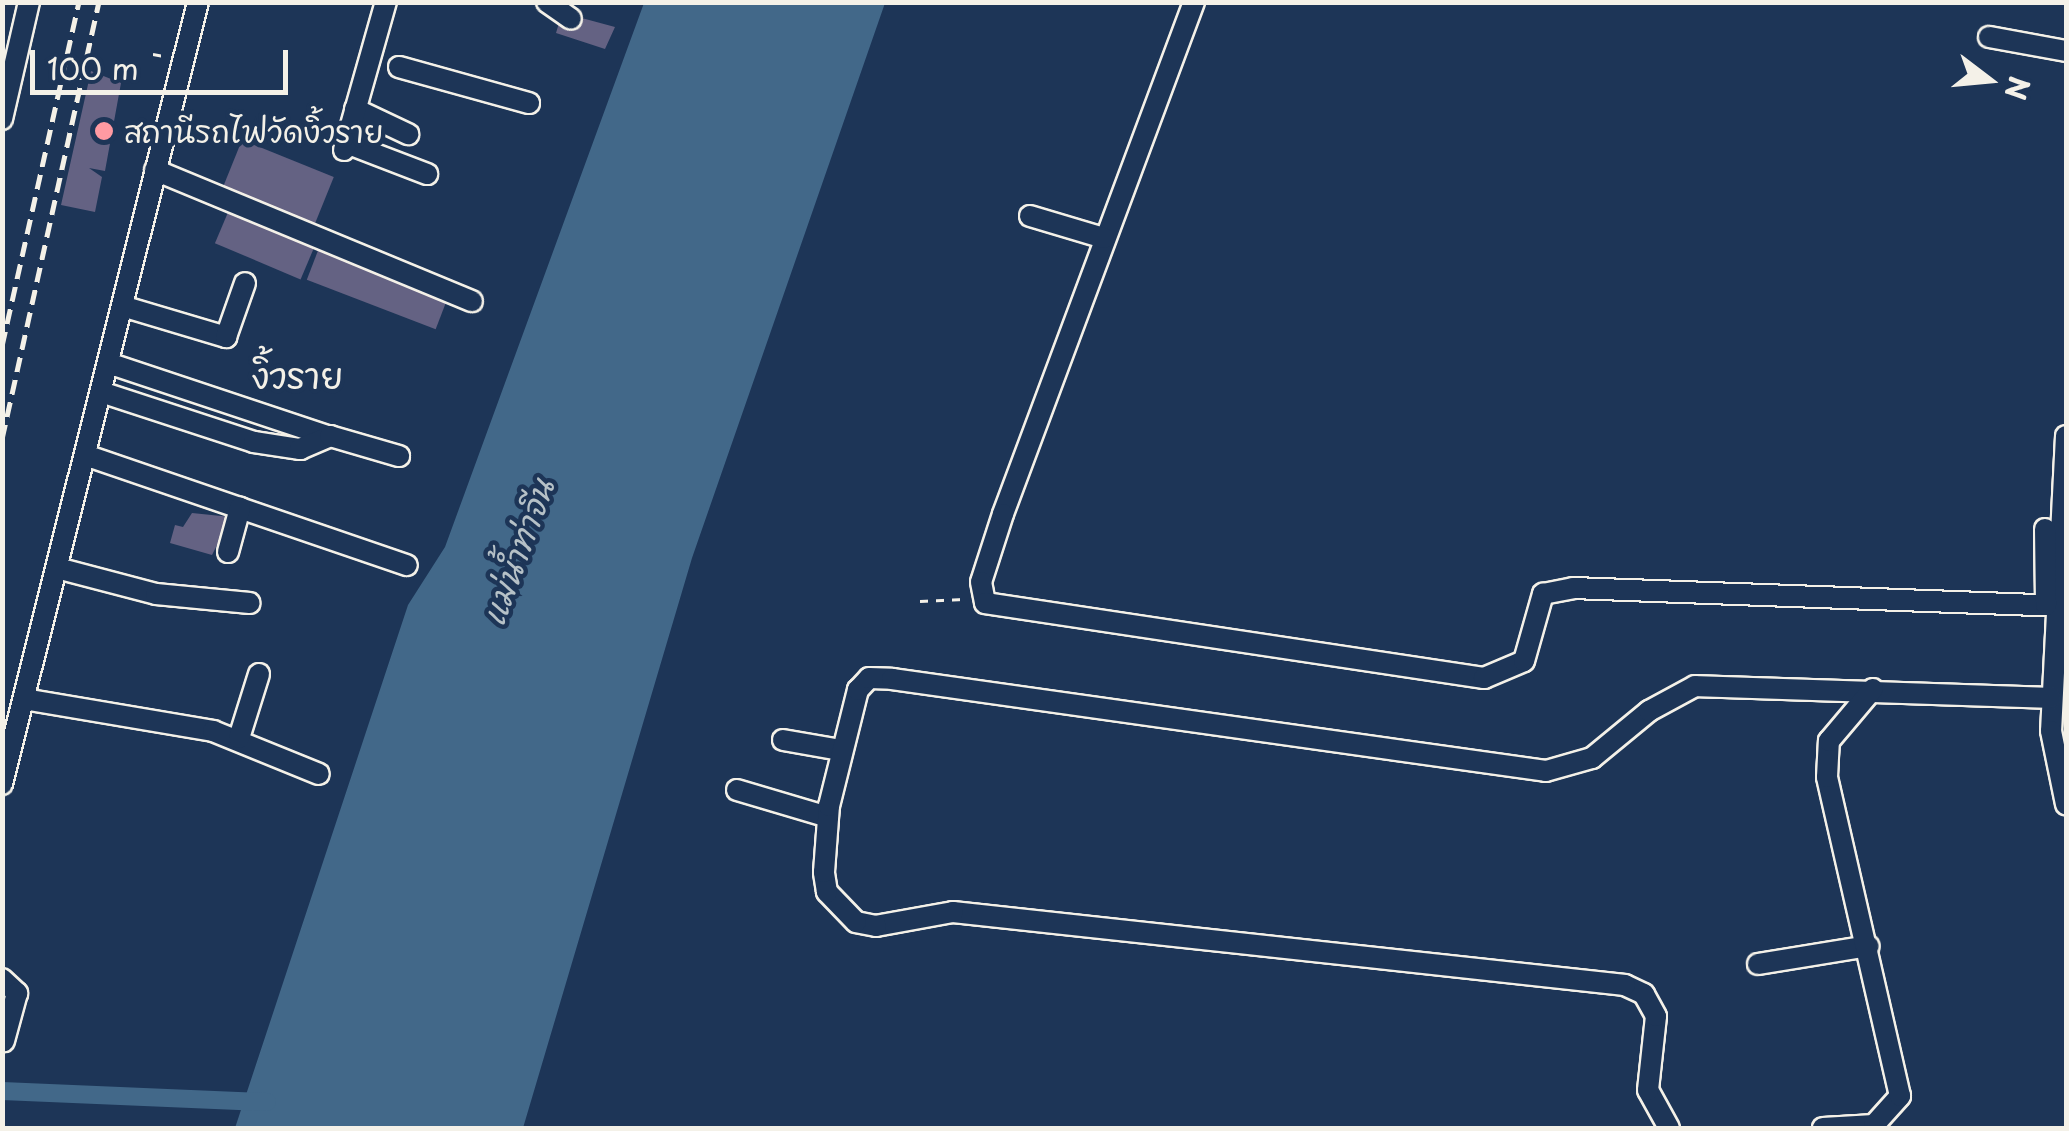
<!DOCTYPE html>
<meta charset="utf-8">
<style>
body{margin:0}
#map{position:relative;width:2069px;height:1131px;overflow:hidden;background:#1d3557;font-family:"Playpen Sans","Playpen Sans Thai",sans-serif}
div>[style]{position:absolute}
.water>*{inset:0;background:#426889}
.canal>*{height:18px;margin:-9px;padding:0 9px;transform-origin:9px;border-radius:9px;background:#426889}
.building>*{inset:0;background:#646283;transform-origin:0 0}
.path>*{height:2.5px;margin-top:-1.25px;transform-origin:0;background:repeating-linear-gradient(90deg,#f4f1e8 0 8px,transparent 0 16px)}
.roads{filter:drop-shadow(2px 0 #f4f1e8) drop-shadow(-2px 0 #f4f1e8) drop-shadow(0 2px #f4f1e8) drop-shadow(0 -2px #f4f1e8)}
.minor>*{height:20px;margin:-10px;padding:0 10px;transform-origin:10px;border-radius:10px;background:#1d3557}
.rail>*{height:5px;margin-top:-2.5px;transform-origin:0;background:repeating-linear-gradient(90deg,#f4f1e8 0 15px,transparent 0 23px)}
.dots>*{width:28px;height:28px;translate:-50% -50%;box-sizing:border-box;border:5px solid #1d3557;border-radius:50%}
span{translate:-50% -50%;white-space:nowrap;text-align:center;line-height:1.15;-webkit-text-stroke:9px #1d3557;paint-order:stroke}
.poi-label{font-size:30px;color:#f4f1e8}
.left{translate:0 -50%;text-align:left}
.water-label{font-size:32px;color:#b6c1c7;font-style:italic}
.quarter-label{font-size:35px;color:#f4f1e8}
.frame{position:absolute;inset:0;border:5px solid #f4f1e8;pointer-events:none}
.north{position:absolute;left:1939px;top:30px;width:100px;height:100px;-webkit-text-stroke:8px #1d3557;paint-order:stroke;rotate:106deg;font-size:28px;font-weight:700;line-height:40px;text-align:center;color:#f4f1e8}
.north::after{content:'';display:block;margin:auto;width:35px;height:45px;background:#f4f1e8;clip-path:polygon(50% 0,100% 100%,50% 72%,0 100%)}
.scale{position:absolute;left:30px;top:50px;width:258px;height:45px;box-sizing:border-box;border:5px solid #f4f1e8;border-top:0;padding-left:12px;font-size:30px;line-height:35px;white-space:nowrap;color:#f4f1e8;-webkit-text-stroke:8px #1d3557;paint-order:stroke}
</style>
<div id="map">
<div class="water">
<i style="clip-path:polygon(644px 3px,885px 3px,692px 558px,523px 1128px,235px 1128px,408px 605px,445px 547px)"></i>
</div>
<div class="canal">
<i style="left:2px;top:1091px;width:265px;rotate:2.4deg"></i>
</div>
<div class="building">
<i style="clip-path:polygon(578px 17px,615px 27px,605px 49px,556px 33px,559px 23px,575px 27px)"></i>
<i style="clip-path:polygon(91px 71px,121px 83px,105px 171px,89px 168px,102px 177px,95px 212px,61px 205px)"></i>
<i style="left:242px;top:140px;width:99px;height:52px;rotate:22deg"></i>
<i style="left:229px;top:210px;width:93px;height:36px;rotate:23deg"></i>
<i style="left:319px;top:248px;width:138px;height:34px;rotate:21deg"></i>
<i style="clip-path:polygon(192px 513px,231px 517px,212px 555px,170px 543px,175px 525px,183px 527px)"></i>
</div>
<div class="path">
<i style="left:153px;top:54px;width:11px;rotate:10deg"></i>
<i style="left:920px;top:601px;width:44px;rotate:-2.6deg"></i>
</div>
<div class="roads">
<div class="minor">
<i style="left:547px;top:2px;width:29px;rotate:35deg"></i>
<i style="left:1194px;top:2px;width:546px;rotate:110.46deg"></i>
<i style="left:1003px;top:514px;width:71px;rotate:107.9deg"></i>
<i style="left:981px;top:582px;width:21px;rotate:79deg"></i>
<i style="left:985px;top:603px;width:505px;rotate:8.55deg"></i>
<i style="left:1484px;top:678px;width:43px;rotate:-23deg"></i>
<i style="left:1524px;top:661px;width:70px;rotate:-74.2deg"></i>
<i style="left:1543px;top:594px;width:31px;rotate:-11deg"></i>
<i style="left:1573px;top:588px;width:493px;rotate:2.1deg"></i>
<i style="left:1989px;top:37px;width:78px;rotate:10.3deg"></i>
<i style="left:399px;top:67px;width:135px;rotate:15.5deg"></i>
<i style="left:355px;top:109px;width:59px;rotate:25.3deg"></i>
<i style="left:2px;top:119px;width:120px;rotate:-77deg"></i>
<i style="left:346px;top:143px;width:87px;rotate:20.9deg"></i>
<i style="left:344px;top:150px;width:154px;rotate:-74.2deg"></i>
<i style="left:155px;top:170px;width:343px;rotate:22.5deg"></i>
<i style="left:1030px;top:216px;width:77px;rotate:16.6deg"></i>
<i style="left:122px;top:306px;width:109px;rotate:16.6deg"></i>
<i style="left:226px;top:337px;width:57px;rotate:-70.6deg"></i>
<i style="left:108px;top:363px;width:231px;rotate:18.4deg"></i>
<i style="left:101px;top:392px;width:161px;rotate:18.1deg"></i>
<i style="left:254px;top:442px;width:47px;rotate:8.7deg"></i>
<i style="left:300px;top:449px;width:33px;rotate:-23deg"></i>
<i style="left:330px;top:436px;width:72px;rotate:16.2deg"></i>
<i style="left:2066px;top:436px;width:295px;rotate:92.9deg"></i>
<i style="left:2051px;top:731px;width:75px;rotate:78.4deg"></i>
<i style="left:85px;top:455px;width:340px;rotate:18.9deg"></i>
<i style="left:2045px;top:529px;width:76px;rotate:89.2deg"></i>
<i style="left:228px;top:552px;width:46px;rotate:-74.7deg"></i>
<i style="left:57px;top:568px;width:102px;rotate:14.7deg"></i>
<i style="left:156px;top:594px;width:94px;rotate:5.5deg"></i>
<i style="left:24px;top:699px;width:192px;rotate:9.6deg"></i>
<i style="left:213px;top:731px;width:114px;rotate:22.1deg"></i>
<i style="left:239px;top:738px;width:67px;rotate:-72.6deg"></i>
<i style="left:783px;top:740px;width:59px;rotate:9.8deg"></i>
<i style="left:2px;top:784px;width:806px;rotate:-75.93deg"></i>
<i style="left:737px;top:790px;width:95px;rotate:16.5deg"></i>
<i style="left:1758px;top:964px;width:112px;rotate:-9.2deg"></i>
<i style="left:2px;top:979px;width:21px;rotate:43deg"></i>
<i style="left:17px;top:993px;width:50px;rotate:105.2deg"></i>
<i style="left:1669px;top:1128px;width:43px;rotate:-118.9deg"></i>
<i style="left:1648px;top:1090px;width:74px;rotate:-83.8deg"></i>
<i style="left:1656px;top:1016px;width:25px;rotate:-119deg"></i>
<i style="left:1644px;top:994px;width:21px;rotate:-155deg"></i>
<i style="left:1625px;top:985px;width:676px;rotate:-173.8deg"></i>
<i style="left:953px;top:912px;width:78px;rotate:169.7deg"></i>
<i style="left:876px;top:926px;width:20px;rotate:-169deg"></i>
<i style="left:856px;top:922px;width:42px;rotate:-134deg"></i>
<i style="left:827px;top:892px;width:20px;rotate:-99deg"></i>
<i style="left:824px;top:872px;width:66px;rotate:-85.7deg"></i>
<i style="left:829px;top:806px;width:120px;rotate:-76deg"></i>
<i style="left:858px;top:690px;width:16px;rotate:-47deg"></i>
<i style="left:869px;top:678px;width:23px;rotate:2deg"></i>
<i style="left:892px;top:679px;width:660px;rotate:8.01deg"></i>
<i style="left:1546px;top:771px;width:48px;rotate:-15.8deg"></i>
<i style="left:1592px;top:758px;width:74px;rotate:-39.5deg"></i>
<i style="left:1649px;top:711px;width:52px;rotate:-28.5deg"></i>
<i style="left:1695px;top:686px;width:356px;rotate:1.9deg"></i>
<i style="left:1823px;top:1128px;width:51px;rotate:-3.4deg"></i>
<i style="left:1874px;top:1125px;width:39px;rotate:-48deg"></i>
<i style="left:1900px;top:1096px;width:327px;rotate:-102.9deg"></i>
<i style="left:1827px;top:777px;width:36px;rotate:-87deg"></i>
<i style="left:1829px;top:741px;width:68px;rotate:-49.8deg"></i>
</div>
</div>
<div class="rail">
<i style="left:2px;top:346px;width:353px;rotate:-77.4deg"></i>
<i style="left:2px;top:439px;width:448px;rotate:-77.5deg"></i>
</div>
<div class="dots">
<i style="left:104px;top:131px;background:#ff9aa2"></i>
</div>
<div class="poi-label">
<span class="left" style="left:124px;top:131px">สถานีรถไฟวัดงิ้วราย</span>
</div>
<div class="water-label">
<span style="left:517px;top:552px;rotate:-70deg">แม่น้ำท่าจีน</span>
</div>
<div class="quarter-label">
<span style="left:297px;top:375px">งิ้วราย</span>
</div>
<div class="frame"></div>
<div class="north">N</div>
<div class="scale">100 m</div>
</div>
